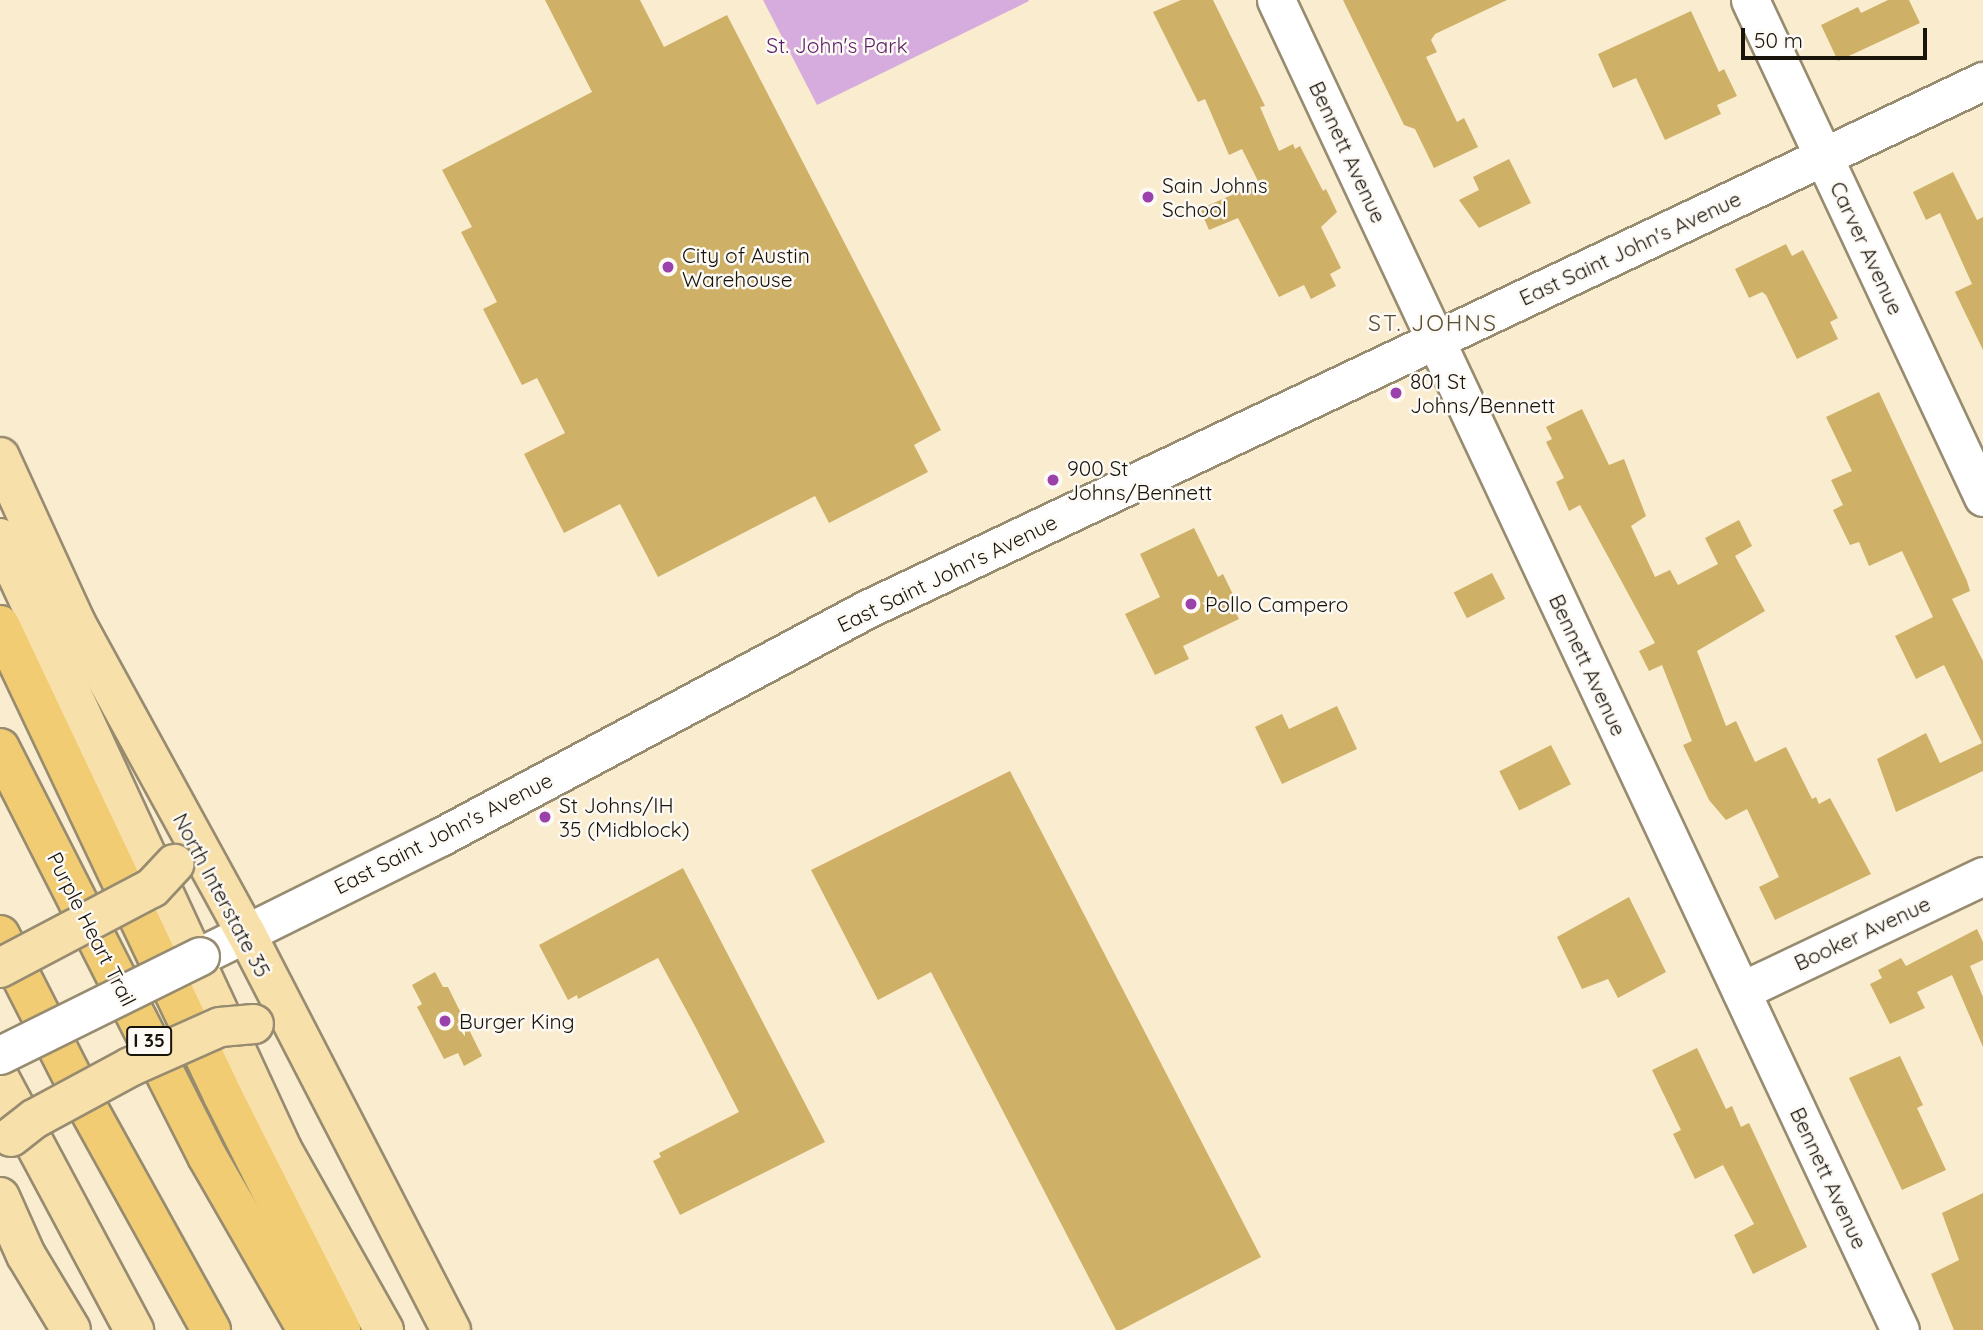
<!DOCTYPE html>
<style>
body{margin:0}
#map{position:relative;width:1983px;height:1330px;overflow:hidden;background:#faecce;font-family:Quicksand,sans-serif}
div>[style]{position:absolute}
.green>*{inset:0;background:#d6acde}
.building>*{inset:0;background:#cfb067;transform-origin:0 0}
.roads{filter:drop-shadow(2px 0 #978b70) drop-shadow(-2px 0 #978b70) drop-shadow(0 2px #978b70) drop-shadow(0 -2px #978b70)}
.minor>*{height:37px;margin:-18.5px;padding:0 18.5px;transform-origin:18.5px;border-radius:18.5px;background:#fff}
.major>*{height:38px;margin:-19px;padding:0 19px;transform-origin:19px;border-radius:19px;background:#f7e0aa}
.highway>*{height:38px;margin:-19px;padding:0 19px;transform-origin:19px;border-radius:19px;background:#f2cc72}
.bridges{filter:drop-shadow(2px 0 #978b70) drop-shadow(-2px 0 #978b70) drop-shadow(0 2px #978b70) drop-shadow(0 -2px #978b70)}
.minor-bridge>*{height:37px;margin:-18.5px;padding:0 18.5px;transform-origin:18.5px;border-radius:18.5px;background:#fff}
.major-bridge>*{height:38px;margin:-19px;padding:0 19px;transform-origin:19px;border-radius:19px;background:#f7e0aa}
.dots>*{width:19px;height:19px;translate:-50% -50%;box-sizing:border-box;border:4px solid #fdfaf5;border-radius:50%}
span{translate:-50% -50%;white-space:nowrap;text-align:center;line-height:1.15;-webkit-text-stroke:5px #fdfaf5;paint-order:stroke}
.shield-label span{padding:2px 5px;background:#fdfaf5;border:2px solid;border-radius:5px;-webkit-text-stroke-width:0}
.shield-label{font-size:19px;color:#19140a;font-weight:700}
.park-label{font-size:21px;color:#5a1e65}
.street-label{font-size:21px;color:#19140a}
.poi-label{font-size:21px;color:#19140a}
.left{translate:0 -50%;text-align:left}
.neighbourhood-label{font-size:23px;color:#5a4f35;letter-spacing:2px}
.scale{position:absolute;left:1741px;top:28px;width:186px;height:32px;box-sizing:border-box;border:4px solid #19140a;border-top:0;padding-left:9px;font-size:21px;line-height:24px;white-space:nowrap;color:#19140a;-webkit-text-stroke:5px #fdfaf5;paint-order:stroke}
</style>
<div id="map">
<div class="green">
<i style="clip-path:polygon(763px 0,1028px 0,1029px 1px,817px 105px)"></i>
</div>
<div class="building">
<i style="clip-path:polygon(545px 0,640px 0,664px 47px,727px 15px,941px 430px,914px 445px,928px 472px,829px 523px,815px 496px,658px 577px,620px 504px,564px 533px,524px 454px,565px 433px,537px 378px,522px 385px,483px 309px,497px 302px,461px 232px,472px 227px,442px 170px,592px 92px)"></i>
<i style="clip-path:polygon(1181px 0,1213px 0,1265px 106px,1260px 107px,1279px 151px,1293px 144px,1295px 149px,1300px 146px,1323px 191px,1326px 189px,1337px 212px,1321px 227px,1341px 268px,1330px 274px,1336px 286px,1311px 299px,1304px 285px,1279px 297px,1238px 218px,1209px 230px,1200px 209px,1259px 183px,1242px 149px,1229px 155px,1205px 99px,1198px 102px,1153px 12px)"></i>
<i style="clip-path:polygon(1343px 0,1507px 0,1435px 34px,1431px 40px,1437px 52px,1426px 57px,1457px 122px,1464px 118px,1478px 147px,1434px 168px,1415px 129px,1404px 125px)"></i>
<i style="clip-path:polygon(1888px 0,1909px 0,1920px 23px,1838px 61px,1821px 25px,1858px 7px,1861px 13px)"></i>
<i style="clip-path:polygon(1691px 11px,1719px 72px,1724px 69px,1737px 96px,1717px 105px,1721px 114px,1665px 140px,1636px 78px,1613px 88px,1598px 54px)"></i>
<i style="clip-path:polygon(1509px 159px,1531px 203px,1479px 228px,1459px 200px,1479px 190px,1473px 177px)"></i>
<i style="clip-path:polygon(1953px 172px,1977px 220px,1983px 217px,1983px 350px,1955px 292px,1972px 284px,1940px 213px,1926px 220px,1913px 192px)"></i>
<i style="clip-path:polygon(1786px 244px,1792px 256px,1803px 250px,1838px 318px,1830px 322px,1838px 339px,1797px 359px,1766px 295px,1762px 292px,1749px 298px,1735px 269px)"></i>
<i style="clip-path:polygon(1879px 392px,1967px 581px,1970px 591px,1952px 599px,1983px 661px,1983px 771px,1896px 812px,1877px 759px,1926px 733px,1940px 763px,1982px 743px,1944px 665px,1916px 679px,1895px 636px,1933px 617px,1902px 551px,1869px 566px,1859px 542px,1850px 545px,1833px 510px,1843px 505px,1831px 480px,1852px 471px,1826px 417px)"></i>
<i style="clip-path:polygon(1582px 409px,1609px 465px,1624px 459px,1646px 516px,1631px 526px,1655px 577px,1670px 570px,1678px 585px,1718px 564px,1705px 538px,1739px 520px,1752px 546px,1735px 556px,1765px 611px,1697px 651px,1726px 726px,1736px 721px,1755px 762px,1786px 747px,1812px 799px,1816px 797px,1819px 804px,1830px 798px,1871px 874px,1775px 920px,1759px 887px,1779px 877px,1747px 809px,1726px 820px,1709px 800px,1683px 745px,1692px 741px,1662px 665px,1649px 671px,1639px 651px,1655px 643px,1580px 505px,1569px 511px,1556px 482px,1564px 478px,1546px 442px,1552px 439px,1546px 427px)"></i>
<i style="clip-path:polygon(1194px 528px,1218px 577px,1223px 574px,1241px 611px,1236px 613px,1239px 619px,1183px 646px,1189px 659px,1155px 675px,1125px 614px,1160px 597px,1140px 554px)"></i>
<i style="left:1492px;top:573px;width:29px;height:43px;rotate:63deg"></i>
<i style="clip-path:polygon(1337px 706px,1357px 749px,1282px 784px,1255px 727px,1282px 714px,1289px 729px)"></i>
<i style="left:1551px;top:745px;width:44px;height:58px;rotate:63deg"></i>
<i style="clip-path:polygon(1010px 771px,1261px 1257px,1121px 1330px,1116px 1330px,931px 972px,878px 1000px,811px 870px)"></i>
<i style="clip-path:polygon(683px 868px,825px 1142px,680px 1215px,653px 1161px,661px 1157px,659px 1153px,739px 1112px,696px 1028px,658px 958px,578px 999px,577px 995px,568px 1000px,539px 945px)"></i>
<i style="clip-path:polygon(1629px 897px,1666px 972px,1618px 998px,1608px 979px,1582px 989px,1557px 937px)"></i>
<i style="clip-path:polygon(1977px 929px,1983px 942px,1983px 960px,1970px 966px,1983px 997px,1983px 1047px,1952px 975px,1917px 992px,1925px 1008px,1890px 1024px,1870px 984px,1882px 978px,1878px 970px,1901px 958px,1906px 966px)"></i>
<i style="clip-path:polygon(435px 972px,443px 987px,448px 987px,482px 1056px,464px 1066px,458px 1053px,444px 1059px,417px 1007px,422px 1004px,412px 985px)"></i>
<i style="clip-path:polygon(1697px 1048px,1726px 1109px,1732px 1106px,1741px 1127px,1749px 1123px,1807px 1247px,1753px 1274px,1734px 1235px,1754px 1224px,1723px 1165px,1695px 1179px,1673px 1134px,1681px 1130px,1652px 1070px)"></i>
<i style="clip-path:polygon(1900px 1056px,1923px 1105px,1917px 1108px,1946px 1170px,1902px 1190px,1849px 1078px)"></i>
<i style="clip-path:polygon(1983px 1193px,1983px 1330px,1954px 1330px,1931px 1274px,1959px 1260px,1942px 1213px)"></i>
</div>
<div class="roads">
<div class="minor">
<i style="left:1276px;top:0;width:1469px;rotate:64.87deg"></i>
<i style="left:1750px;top:0;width:549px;rotate:64.88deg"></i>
<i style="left:200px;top:956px;width:268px;rotate:-26.4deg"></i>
<i style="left:440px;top:837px;width:484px;rotate:-28.1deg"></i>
<i style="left:867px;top:609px;width:1235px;rotate:-25.32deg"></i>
<i style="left:1741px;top:991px;width:268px;rotate:-25.4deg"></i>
</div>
<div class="major">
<i style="left:0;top:457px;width:183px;rotate:65.4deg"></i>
<i style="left:76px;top:623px;width:354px;rotate:61.3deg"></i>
<i style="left:246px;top:933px;width:447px;rotate:62.7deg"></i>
<i style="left:0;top:538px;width:673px;rotate:65.22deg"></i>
<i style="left:282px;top:1149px;width:208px;rotate:60.6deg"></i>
<i style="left:0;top:1079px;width:285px;rotate:61.9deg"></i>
<i style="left:0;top:1197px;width:64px;rotate:65.9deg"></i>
<i style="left:26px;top:1255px;width:87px;rotate:59deg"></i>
</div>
<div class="highway">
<i style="left:0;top:625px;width:521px;rotate:64.66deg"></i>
<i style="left:223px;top:1096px;width:262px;rotate:63.2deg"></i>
<i style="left:0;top:748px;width:458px;rotate:63.1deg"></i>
<i style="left:207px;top:1156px;width:201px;rotate:60.1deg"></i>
<i style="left:0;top:935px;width:194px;rotate:63deg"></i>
<i style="left:88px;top:1108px;width:254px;rotate:61deg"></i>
</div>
</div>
<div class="bridges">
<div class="minor-bridge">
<i style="left:0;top:1055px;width:223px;rotate:-26.3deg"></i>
</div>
<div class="major-bridge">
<i style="left:0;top:968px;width:172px;rotate:-27.8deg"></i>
<i style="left:152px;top:888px;width:33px;rotate:-47deg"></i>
<i style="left:11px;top:1137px;width:29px;rotate:-38deg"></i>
<i style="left:34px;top:1119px;width:109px;rotate:-28.4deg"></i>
<i style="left:130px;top:1067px;width:98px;rotate:-24deg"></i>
<i style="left:220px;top:1027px;width:34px;rotate:-5deg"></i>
</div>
</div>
<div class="dots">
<i style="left:1148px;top:197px;background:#9b41ac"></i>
<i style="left:668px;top:267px;background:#9b41ac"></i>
<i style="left:1396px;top:393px;background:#9b41ac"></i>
<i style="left:1053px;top:480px;background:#9b41ac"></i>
<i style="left:1191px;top:604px;background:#9b41ac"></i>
<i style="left:545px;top:817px;background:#9b41ac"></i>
<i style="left:445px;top:1021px;background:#9b41ac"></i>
</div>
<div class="shield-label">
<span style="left:149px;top:1041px">I 35</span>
</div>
<div class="park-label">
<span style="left:837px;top:45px">St. John's Park</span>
</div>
<div class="street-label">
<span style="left:1348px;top:152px;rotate:65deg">Bennett Avenue</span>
<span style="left:1630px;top:248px;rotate:-25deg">East Saint John's Avenue</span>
<span style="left:1867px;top:248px;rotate:65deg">Carver Avenue</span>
<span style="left:947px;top:573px;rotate:-26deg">East Saint John's Avenue</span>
<span style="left:1588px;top:665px;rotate:65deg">Bennett Avenue</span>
<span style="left:443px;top:833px;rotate:-27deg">East Saint John's Avenue</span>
<span style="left:222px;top:895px;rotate:62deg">North Interstate 35</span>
<span style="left:92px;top:929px;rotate:63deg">Purple Heart Trail</span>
<span style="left:1862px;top:933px;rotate:-25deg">Booker Avenue</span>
<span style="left:1829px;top:1178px;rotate:65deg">Bennett Avenue</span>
</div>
<div class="poi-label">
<span class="left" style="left:1162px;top:197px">Sain Johns<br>School</span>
<span class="left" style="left:682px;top:267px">City of Austin<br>Warehouse</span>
<span class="left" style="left:1410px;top:393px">801 St<br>Johns/Bennett</span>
<span class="left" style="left:1067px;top:480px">900 St<br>Johns/Bennett</span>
<span class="left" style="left:1205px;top:604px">Pollo Campero</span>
<span class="left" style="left:559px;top:817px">St Johns/IH<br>35 (Midblock)</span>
<span class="left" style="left:459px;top:1021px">Burger King</span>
</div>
<div class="neighbourhood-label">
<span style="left:1433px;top:323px">ST. JOHNS</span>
</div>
<div class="scale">50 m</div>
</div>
